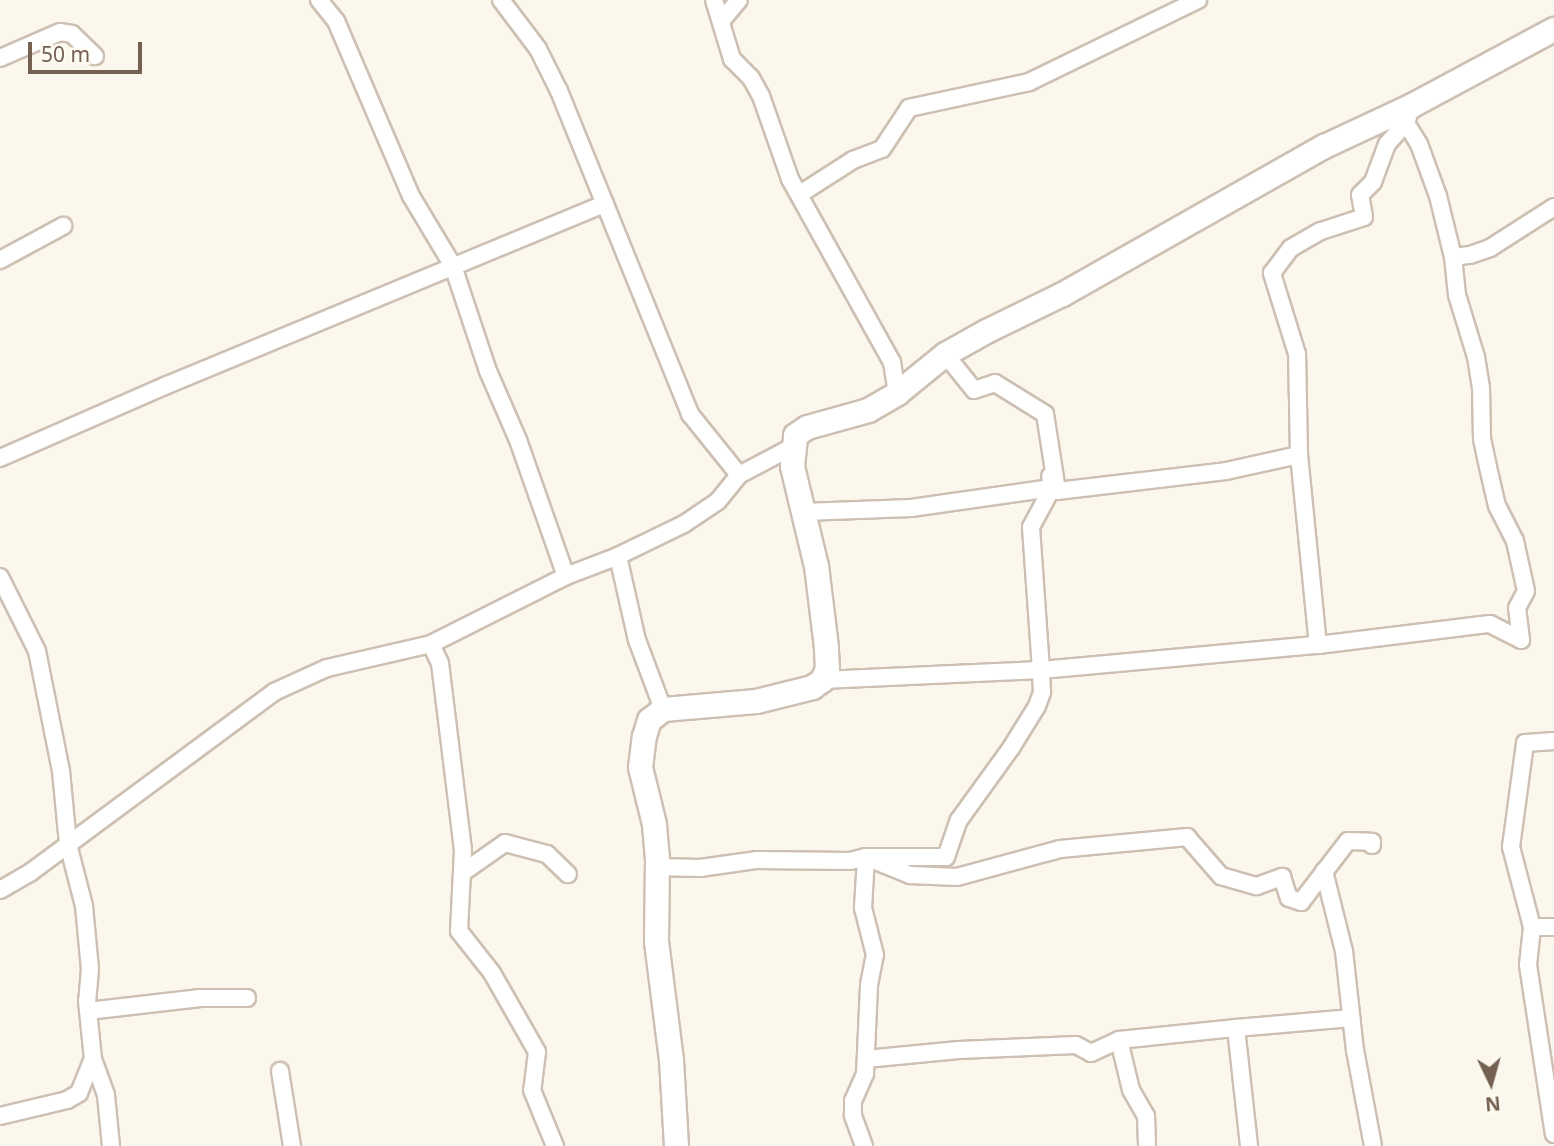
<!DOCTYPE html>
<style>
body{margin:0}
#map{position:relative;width:1554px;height:1146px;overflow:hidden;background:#fbf7ed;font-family:"Noto Sans",sans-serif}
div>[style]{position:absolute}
.roads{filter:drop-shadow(2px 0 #cdc0b3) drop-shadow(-2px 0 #cdc0b3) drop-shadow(0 2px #cdc0b3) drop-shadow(0 -2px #cdc0b3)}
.street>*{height:16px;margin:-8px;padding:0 8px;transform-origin:8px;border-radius:8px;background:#fff}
.secondary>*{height:23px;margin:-11.5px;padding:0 11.5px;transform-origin:11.5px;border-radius:11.5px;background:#fff}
span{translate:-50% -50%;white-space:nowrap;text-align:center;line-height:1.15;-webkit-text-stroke:7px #fefbf3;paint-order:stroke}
.north{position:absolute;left:1456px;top:1048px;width:70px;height:70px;-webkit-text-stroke:5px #fefbf3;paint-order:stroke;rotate:175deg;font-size:19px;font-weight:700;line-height:28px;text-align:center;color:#756151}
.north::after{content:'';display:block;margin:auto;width:24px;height:32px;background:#756151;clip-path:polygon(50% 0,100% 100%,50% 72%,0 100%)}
.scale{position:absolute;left:28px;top:42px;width:114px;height:32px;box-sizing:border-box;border:4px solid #756151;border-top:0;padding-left:9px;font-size:21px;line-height:24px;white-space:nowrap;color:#756151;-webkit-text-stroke:5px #fefbf3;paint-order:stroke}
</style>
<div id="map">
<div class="roads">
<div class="street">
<i style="left:319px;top:0;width:27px;rotate:51deg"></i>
<i style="left:336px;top:21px;width:190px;rotate:66.8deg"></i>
<i style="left:411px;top:196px;width:82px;rotate:59deg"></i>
<i style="left:453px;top:266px;width:111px;rotate:71.6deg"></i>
<i style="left:488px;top:371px;width:75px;rotate:66.5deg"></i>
<i style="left:518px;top:440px;width:144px;rotate:70.6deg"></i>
<i style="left:501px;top:0;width:61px;rotate:52.9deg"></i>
<i style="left:538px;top:49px;width:47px;rotate:63.4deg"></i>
<i style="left:559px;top:91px;width:349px;rotate:67.9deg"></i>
<i style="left:690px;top:414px;width:78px;rotate:51.2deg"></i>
<i style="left:714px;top:0;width:62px;rotate:73deg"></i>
<i style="left:732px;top:59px;width:27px;rotate:45deg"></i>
<i style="left:751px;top:78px;width:21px;rotate:61deg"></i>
<i style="left:761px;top:96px;width:88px;rotate:70.7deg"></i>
<i style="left:790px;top:179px;width:210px;rotate:60.9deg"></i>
<i style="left:892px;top:362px;width:31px;rotate:81deg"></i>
<i style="left:722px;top:20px;width:26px;rotate:-50deg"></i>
<i style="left:0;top:58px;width:65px;rotate:-23.4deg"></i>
<i style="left:60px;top:32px;width:12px;rotate:9deg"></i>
<i style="left:72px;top:34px;width:32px;rotate:44deg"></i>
<i style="left:800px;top:194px;width:63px;rotate:-32.7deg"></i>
<i style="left:853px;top:160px;width:31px;rotate:-21deg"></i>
<i style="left:882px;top:149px;width:49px;rotate:-56.6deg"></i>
<i style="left:909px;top:108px;width:123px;rotate:-12.2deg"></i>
<i style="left:1029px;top:82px;width:188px;rotate:-25.9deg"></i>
<i style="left:1453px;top:257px;width:17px;rotate:-7deg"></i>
<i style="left:1470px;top:255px;width:21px;rotate:-19deg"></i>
<i style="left:1490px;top:248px;width:76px;rotate:-32.6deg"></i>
<i style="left:0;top:260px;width:72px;rotate:-28.4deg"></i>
<i style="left:945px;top:354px;width:46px;rotate:51.1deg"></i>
<i style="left:974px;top:390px;width:22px;rotate:-18deg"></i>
<i style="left:995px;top:383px;width:59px;rotate:31.8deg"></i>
<i style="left:1045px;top:414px;width:78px;rotate:81.1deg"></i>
<i style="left:1057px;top:491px;width:170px;rotate:-6.7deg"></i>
<i style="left:1226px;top:471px;width:75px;rotate:-12.4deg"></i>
<i style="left:1299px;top:455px;width:101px;rotate:-91.1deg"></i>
<i style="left:1297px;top:354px;width:85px;rotate:-107.2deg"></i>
<i style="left:1272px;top:273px;width:31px;rotate:-53deg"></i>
<i style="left:1291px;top:248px;width:34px;rotate:-30deg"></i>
<i style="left:1321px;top:231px;width:45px;rotate:-18deg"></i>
<i style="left:1364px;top:217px;width:22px;rotate:-100deg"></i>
<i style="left:1360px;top:195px;width:18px;rotate:-45deg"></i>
<i style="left:1373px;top:182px;width:40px;rotate:-69.8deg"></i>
<i style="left:1387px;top:144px;width:28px;rotate:-48deg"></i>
<i style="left:1406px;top:123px;width:9px;rotate:-72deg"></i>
<i style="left:1299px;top:455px;width:191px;rotate:84.3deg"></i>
<i style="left:1318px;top:645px;width:173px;rotate:-7deg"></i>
<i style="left:1490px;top:624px;width:35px;rotate:27deg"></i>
<i style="left:1521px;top:640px;width:32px;rotate:-97deg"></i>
<i style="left:1517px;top:608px;width:19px;rotate:-62deg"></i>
<i style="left:1526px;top:591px;width:51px;rotate:-102.4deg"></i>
<i style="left:1515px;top:541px;width:39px;rotate:-117deg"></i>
<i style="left:1497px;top:506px;width:40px;rotate:-103deg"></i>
<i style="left:1488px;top:467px;width:29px;rotate:-102deg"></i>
<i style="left:1482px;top:439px;width:51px;rotate:-91.1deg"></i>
<i style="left:1481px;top:388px;width:31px;rotate:-99deg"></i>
<i style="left:1476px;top:357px;width:65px;rotate:-107deg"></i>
<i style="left:1457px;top:295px;width:38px;rotate:-96deg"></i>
<i style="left:1453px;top:257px;width:63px;rotate:-103.8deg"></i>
<i style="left:1438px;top:196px;width:55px;rotate:-110.1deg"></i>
<i style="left:1419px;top:144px;width:25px;rotate:-122deg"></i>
<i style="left:0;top:458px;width:182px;rotate:-23.6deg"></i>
<i style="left:167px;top:385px;width:474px;rotate:-22.5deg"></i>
<i style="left:804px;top:512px;width:107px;rotate:-2.1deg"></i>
<i style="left:911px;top:508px;width:142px;rotate:-8.1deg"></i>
<i style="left:618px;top:556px;width:86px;rotate:77.3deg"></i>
<i style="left:637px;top:640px;width:74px;rotate:69.4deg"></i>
<i style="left:0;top:577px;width:83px;rotate:63.4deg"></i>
<i style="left:37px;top:651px;width:122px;rotate:78.7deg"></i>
<i style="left:61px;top:771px;width:73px;rotate:84.5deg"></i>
<i style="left:68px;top:844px;width:64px;rotate:75.5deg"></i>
<i style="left:84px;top:906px;width:63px;rotate:84.6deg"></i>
<i style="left:90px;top:969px;width:32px;rotate:95deg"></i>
<i style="left:87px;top:1001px;width:58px;rotate:84.1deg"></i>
<i style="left:93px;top:1059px;width:38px;rotate:70deg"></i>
<i style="left:106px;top:1095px;width:51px;rotate:84.4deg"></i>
<i style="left:431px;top:644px;width:21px;rotate:65deg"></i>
<i style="left:440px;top:663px;width:188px;rotate:83deg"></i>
<i style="left:463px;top:850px;width:81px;rotate:92.8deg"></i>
<i style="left:459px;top:931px;width:53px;rotate:51.8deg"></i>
<i style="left:492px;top:973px;width:91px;rotate:60.3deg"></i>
<i style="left:537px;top:1052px;width:38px;rotate:97deg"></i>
<i style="left:532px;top:1090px;width:61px;rotate:67.7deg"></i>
<i style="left:822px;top:680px;width:219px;rotate:-2.6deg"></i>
<i style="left:1041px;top:670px;width:278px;rotate:-5.2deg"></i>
<i style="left:657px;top:867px;width:43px;rotate:1.3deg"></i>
<i style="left:700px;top:868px;width:58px;rotate:-8deg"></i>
<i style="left:757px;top:860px;width:93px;rotate:0.6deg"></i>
<i style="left:850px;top:861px;width:16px;rotate:-14deg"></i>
<i style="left:866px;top:857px;width:48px;rotate:22.2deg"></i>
<i style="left:910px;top:875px;width:47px;rotate:2.4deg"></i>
<i style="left:957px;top:877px;width:107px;rotate:-15.2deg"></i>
<i style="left:1060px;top:849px;width:128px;rotate:-5.4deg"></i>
<i style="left:1187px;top:837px;width:52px;rotate:48.9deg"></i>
<i style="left:1221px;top:876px;width:37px;rotate:16deg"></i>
<i style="left:1257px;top:886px;width:27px;rotate:-20deg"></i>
<i style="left:1282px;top:877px;width:22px;rotate:72deg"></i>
<i style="left:1289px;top:898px;width:13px;rotate:18deg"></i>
<i style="left:1301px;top:902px;width:77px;rotate:-52.4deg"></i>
<i style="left:1348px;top:841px;width:24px;rotate:2deg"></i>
<i style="left:1372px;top:842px;width:3px;rotate:90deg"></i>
<i style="left:1324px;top:871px;width:82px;rotate:76deg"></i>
<i style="left:1344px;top:951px;width:100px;rotate:83.7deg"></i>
<i style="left:1355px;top:1050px;width:98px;rotate:79.4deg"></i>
<i style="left:462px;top:873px;width:52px;rotate:-34.9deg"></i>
<i style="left:505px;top:843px;width:43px;rotate:14.7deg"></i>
<i style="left:547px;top:854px;width:29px;rotate:44deg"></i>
<i style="left:0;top:890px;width:36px;rotate:-30deg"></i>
<i style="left:31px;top:872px;width:302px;rotate:-36.5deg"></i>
<i style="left:274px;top:692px;width:58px;rotate:-24.4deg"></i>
<i style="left:327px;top:668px;width:107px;rotate:-13deg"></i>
<i style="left:431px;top:644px;width:151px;rotate:-26.7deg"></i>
<i style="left:566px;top:576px;width:56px;rotate:-21deg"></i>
<i style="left:618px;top:556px;width:73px;rotate:-25.9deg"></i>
<i style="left:684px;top:524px;width:41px;rotate:-34.1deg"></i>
<i style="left:718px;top:501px;width:33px;rotate:-51deg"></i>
<i style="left:739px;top:475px;width:60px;rotate:-27.8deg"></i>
<i style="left:1532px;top:927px;width:83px;rotate:-104.7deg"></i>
<i style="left:1511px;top:847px;width:105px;rotate:-82.3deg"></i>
<i style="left:1525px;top:743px;width:29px;rotate:-4deg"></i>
<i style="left:1554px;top:927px;width:22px;rotate:180deg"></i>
<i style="left:1532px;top:927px;width:38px;rotate:96deg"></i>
<i style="left:1528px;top:965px;width:171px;rotate:81.3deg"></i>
<i style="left:88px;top:1011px;width:113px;rotate:-6.6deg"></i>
<i style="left:200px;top:998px;width:47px"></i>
<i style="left:1236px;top:1028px;width:116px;rotate:-4.9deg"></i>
<i style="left:1119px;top:1040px;width:118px;rotate:-5.9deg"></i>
<i style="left:1236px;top:1028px;width:119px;rotate:83.7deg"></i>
<i style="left:866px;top:1059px;width:93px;rotate:-5.5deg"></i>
<i style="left:959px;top:1050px;width:117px;rotate:-2.4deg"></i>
<i style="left:1076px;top:1045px;width:17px;rotate:28deg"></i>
<i style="left:1091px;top:1053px;width:31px;rotate:-25deg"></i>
<i style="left:1119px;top:1040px;width:51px;rotate:76.5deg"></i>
<i style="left:1131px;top:1090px;width:30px;rotate:60deg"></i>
<i style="left:1146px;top:1116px;width:30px;rotate:88deg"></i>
<i style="left:280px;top:1071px;width:76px;rotate:80.9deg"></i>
<i style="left:0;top:1116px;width:69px;rotate:-13.4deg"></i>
<i style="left:67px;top:1100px;width:14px;rotate:-30deg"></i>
<i style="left:79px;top:1093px;width:37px;rotate:-68deg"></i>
<i style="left:864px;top:1146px;width:33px;rotate:-110deg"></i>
<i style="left:853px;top:1115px;width:14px;rotate:-90deg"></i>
<i style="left:853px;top:1101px;width:30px;rotate:-66deg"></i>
<i style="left:865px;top:1074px;width:89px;rotate:-87.4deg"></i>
<i style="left:869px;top:985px;width:31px;rotate:-79deg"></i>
<i style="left:875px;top:955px;width:49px;rotate:-104.3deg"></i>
<i style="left:863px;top:908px;width:51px;rotate:-86.6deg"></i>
<i style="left:866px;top:857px;width:80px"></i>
<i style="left:946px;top:857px;width:39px;rotate:-71deg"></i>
<i style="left:959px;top:820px;width:89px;rotate:-54.2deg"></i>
<i style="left:1011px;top:748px;width:49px;rotate:-58.2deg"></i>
<i style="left:1037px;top:706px;width:15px;rotate:-70deg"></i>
<i style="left:1042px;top:692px;width:22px;rotate:-93deg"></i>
<i style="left:1041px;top:670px;width:143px;rotate:-94deg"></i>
<i style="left:1031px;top:527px;width:44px;rotate:-61.7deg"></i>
<i style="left:1052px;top:488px;width:12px;rotate:-99deg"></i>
</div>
<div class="secondary">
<i style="left:676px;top:1146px;width:86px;rotate:-93.3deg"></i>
<i style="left:671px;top:1060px;width:120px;rotate:-97.2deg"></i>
<i style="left:656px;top:941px;width:82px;rotate:-89.3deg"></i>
<i style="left:657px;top:859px;width:35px;rotate:-95deg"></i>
<i style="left:654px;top:824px;width:59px;rotate:-103.8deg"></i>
<i style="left:640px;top:767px;width:31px;rotate:-83deg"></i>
<i style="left:644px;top:736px;width:17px;rotate:-73deg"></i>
<i style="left:649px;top:720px;width:18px;rotate:-38deg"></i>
<i style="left:663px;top:709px;width:93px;rotate:-4.9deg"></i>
<i style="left:756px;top:701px;width:58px;rotate:-14deg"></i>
<i style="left:812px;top:687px;width:12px;rotate:-35deg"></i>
<i style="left:822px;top:680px;width:12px;rotate:-66deg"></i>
<i style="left:827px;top:669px;width:22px;rotate:-93deg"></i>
<i style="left:826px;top:647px;width:82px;rotate:-97deg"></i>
<i style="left:816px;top:566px;width:103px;rotate:-103.5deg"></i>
<i style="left:792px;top:466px;width:31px;rotate:-84deg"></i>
<i style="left:795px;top:435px;width:14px;rotate:-34deg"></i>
<i style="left:807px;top:427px;width:63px;rotate:-15.6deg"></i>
<i style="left:868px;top:410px;width:34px;rotate:-30deg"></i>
<i style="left:897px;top:393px;width:62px;rotate:-39.1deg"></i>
<i style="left:945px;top:354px;width:47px;rotate:-29.3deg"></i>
<i style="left:986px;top:331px;width:85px;rotate:-26deg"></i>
<i style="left:1062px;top:294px;width:301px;rotate:-29.5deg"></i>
<i style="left:1324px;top:146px;width:97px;rotate:-25deg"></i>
<i style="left:1412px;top:105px;width:161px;rotate:-28.2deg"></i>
</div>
</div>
<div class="north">N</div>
<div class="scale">50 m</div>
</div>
